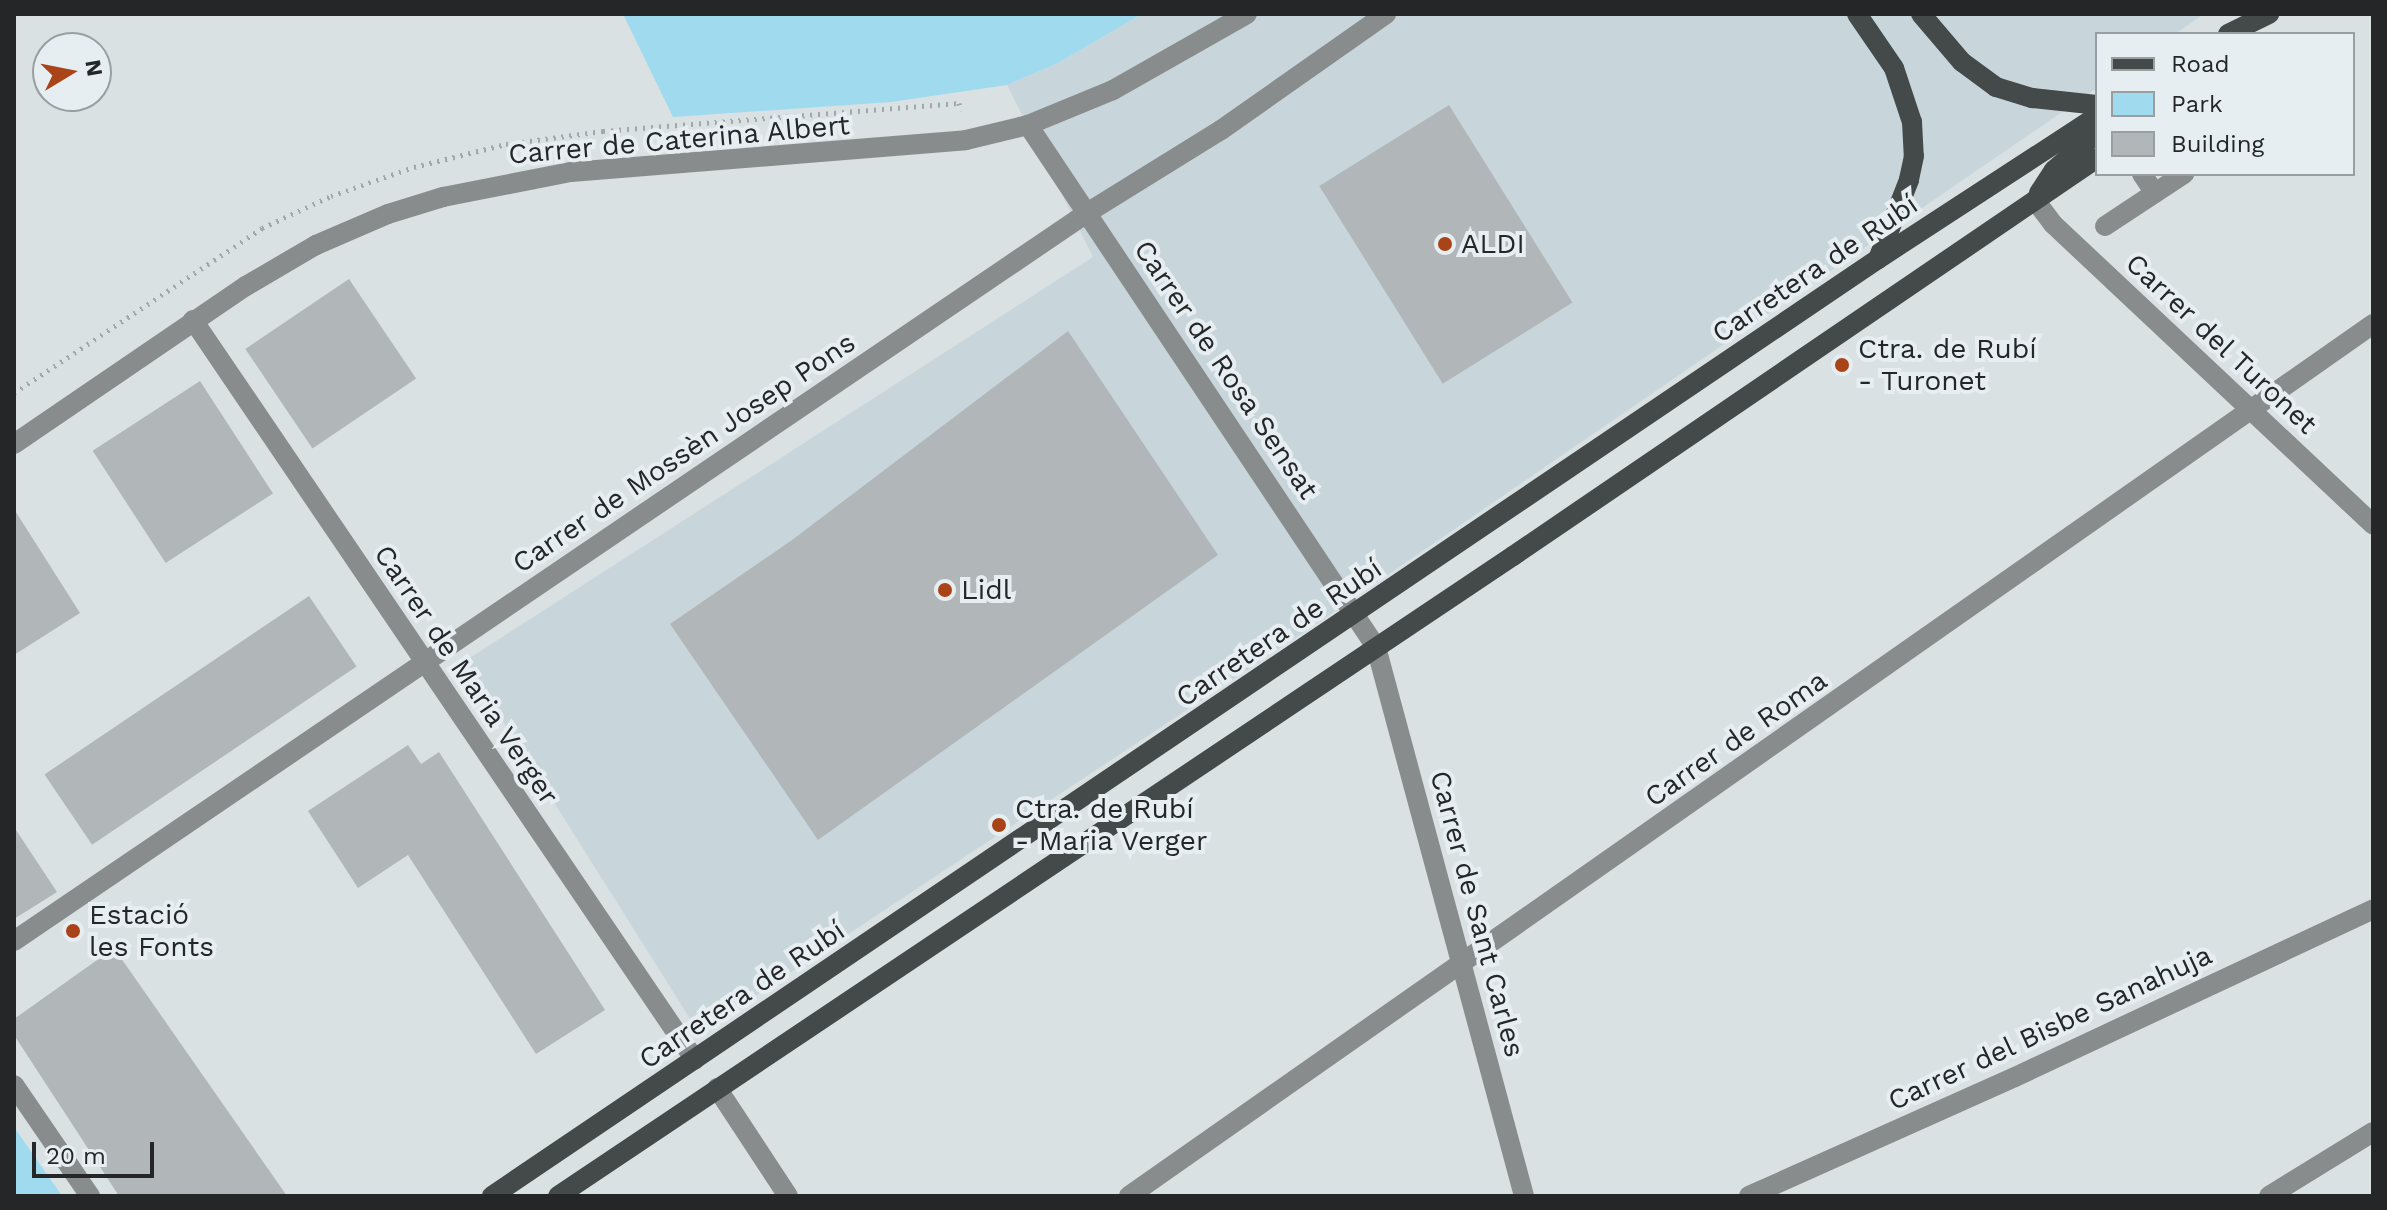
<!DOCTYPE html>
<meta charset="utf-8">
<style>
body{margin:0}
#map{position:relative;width:2387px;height:1210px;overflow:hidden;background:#dae1e3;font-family:"Work Sans",sans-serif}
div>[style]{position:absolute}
.built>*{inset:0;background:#c8d6dc}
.green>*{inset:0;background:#a0daee}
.building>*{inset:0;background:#b1b7b9;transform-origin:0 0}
.path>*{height:5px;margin-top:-2.5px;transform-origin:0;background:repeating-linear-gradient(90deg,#a2a8a9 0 2px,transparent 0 8px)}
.minor>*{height:20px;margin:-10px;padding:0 10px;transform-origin:10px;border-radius:10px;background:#898c8d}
.major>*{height:20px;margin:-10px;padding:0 10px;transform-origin:10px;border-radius:10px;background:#44494a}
.dots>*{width:22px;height:22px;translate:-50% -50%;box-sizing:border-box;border:4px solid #e7eef1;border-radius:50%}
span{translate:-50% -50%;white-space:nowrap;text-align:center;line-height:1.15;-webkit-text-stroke:8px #e7eef1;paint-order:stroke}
.street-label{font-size:28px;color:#242627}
.poi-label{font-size:28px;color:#242627}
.left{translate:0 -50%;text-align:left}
.frame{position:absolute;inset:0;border:16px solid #242627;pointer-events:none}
.legend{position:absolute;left:2095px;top:32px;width:260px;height:144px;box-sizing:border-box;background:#e7eef1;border:2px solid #999ea0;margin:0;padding:10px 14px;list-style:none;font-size:24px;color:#242627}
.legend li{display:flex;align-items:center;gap:16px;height:40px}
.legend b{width:40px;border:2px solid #999ea0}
.north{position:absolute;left:32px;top:32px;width:80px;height:80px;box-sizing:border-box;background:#e7eef1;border:2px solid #999ea0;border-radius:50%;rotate:80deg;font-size:22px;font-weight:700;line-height:32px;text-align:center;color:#242627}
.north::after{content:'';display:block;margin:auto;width:28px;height:36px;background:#a94318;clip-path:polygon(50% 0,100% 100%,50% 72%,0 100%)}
.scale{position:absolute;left:32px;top:1142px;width:122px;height:36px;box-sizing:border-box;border:4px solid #242627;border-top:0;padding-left:10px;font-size:24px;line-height:28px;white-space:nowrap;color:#242627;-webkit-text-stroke:6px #e7eef1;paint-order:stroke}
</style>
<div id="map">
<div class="built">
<i style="clip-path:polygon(1142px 14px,2204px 14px,2175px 34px,2097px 34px,2097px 88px,1309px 629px,699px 1033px,465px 661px,1093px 257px,1007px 85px,1058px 63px)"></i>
</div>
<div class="green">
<i style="clip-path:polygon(623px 14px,1142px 14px,1058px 63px,1007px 85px,891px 102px,673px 117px)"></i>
<i style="clip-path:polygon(14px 1127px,62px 1196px,14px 1196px)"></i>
</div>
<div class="building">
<i style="left:1449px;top:105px;width:233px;height:153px;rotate:58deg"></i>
<i style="left:349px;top:279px;width:120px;height:125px;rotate:56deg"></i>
<i style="clip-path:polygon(1068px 331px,1218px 555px,818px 840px,670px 624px,792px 540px)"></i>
<i style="left:200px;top:381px;width:134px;height:128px;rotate:57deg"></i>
<i style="clip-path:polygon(14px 509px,80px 613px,14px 655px)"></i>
<i style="left:309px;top:596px;width:85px;height:319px;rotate:56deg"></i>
<i style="clip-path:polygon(408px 745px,421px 764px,439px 752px,605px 1010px,536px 1054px,408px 855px,358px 888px,308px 811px)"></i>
<i style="clip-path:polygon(14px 827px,57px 892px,14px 919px)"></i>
<i style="clip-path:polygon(114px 948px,287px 1196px,119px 1196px,14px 1035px,14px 1019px)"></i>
</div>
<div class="path">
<i style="left:14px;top:393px;width:298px;rotate:-33.6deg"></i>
<i style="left:262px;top:228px;width:76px;rotate:-24.9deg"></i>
<i style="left:331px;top:196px;width:88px;rotate:-19.3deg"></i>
<i style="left:414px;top:167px;width:95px;rotate:-14deg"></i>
<i style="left:506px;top:144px;width:98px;rotate:-7.6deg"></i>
<i style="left:603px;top:131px;width:357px;rotate:-4.5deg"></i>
<i style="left:959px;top:103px;width:8px;rotate:76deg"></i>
</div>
<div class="minor">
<i style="left:1028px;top:125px;width:627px;rotate:56.31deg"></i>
<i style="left:1376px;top:647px;width:569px;rotate:74.91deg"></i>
<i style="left:2142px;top:174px;width:23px;rotate:56deg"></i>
<i style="left:2035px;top:200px;width:30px;rotate:53deg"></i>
<i style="left:2053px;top:224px;width:439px;rotate:43.2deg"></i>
<i style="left:2105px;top:226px;width:95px;rotate:-33.4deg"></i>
<i style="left:193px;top:320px;width:894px;rotate:55.85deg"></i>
<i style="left:14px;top:444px;width:281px;rotate:-34.3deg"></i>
<i style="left:246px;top:286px;width:81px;rotate:-30.4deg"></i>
<i style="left:316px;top:245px;width:78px;rotate:-23.3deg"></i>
<i style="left:388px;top:214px;width:58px;rotate:-17.2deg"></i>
<i style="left:443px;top:197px;width:130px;rotate:-11.1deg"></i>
<i style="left:571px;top:172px;width:396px;rotate:-4.6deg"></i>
<i style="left:966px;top:140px;width:64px;rotate:-13.6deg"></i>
<i style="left:1028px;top:125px;width:92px;rotate:-22.4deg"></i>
<i style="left:1113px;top:90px;width:154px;rotate:-29.6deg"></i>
<i style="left:14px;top:941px;width:1297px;rotate:-34.16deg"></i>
<i style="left:1087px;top:213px;width:158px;rotate:-31.8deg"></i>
<i style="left:1221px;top:130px;width:202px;rotate:-35.1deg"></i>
<i style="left:14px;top:1085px;width:135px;rotate:55.6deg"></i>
<i style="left:717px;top:1088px;width:129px;rotate:56.7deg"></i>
<i style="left:1129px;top:1196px;width:1519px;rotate:-35.03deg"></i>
<i style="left:1749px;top:1196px;width:291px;rotate:-24.1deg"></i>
<i style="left:2015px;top:1077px;width:395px;rotate:-25.1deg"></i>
<i style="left:2269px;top:1196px;width:122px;rotate:-31.6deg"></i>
</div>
<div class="major">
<i style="left:1857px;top:14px;width:65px;rotate:55.6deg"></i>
<i style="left:1894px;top:68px;width:57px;rotate:71.6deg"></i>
<i style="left:1912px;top:122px;width:34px;rotate:87deg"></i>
<i style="left:1914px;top:156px;width:25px;rotate:102deg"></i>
<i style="left:1909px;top:180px;width:85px;rotate:111.4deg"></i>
<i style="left:1921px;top:14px;width:63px;rotate:49.5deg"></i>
<i style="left:1962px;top:62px;width:42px;rotate:36.3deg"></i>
<i style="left:1996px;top:87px;width:38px;rotate:17deg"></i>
<i style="left:2032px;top:98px;width:65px;rotate:6.1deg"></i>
<i style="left:2228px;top:34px;width:46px;rotate:-26deg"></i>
<i style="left:2039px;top:193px;width:27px;rotate:-57deg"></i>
<i style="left:2054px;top:170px;width:57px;rotate:-40.7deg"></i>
<i style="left:492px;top:1196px;width:1673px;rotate:-34.06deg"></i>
<i style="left:1878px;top:259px;width:262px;rotate:-33.1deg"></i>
<i style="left:558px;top:1196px;width:1150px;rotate:-33.83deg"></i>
<i style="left:1513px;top:556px;width:707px;rotate:-34.27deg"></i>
</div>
<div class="dots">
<i style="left:1445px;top:244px;background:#a94318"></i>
<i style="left:1842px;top:365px;background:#a94318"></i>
<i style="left:945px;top:590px;background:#a94318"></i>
<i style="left:999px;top:825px;background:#a94318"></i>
<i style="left:73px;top:931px;background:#a94318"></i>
</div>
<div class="street-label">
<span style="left:679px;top:140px;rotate:-5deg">Carrer de Caterina Albert</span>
<span style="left:1815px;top:269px;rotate:-34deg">Carretera de Rubí</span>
<span style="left:2221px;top:344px;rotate:43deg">Carrer del Turonet</span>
<span style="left:1226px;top:370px;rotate:56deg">Carrer de Rosa Sensat</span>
<span style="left:684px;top:453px;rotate:-34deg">Carrer de Mossèn Josep Pons</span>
<span style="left:1279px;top:633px;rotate:-34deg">Carretera de Rubí</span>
<span style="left:466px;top:675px;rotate:56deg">Carrer de Maria Verger</span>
<span style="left:1736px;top:739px;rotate:-35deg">Carrer de Roma</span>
<span style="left:1477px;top:914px;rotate:75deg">Carrer de Sant Carles</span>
<span style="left:742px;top:995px;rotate:-34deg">Carretera de Rubí</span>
<span style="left:2050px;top:1028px;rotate:-25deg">Carrer del Bisbe Sanahuja</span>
</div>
<div class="poi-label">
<span class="left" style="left:1461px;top:244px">ALDI</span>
<span class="left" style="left:1858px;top:365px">Ctra. de Rubí<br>- Turonet</span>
<span class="left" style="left:961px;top:590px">Lidl</span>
<span class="left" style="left:1015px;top:825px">Ctra. de Rubí<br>- Maria Verger</span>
<span class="left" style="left:89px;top:931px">Estació<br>les Fonts</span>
</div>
<div class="frame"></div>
<ul class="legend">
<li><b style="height:10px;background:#44494a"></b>Road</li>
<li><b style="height:22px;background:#a0daee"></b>Park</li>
<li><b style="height:22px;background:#b1b7b9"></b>Building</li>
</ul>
<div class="north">N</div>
<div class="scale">20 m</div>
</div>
